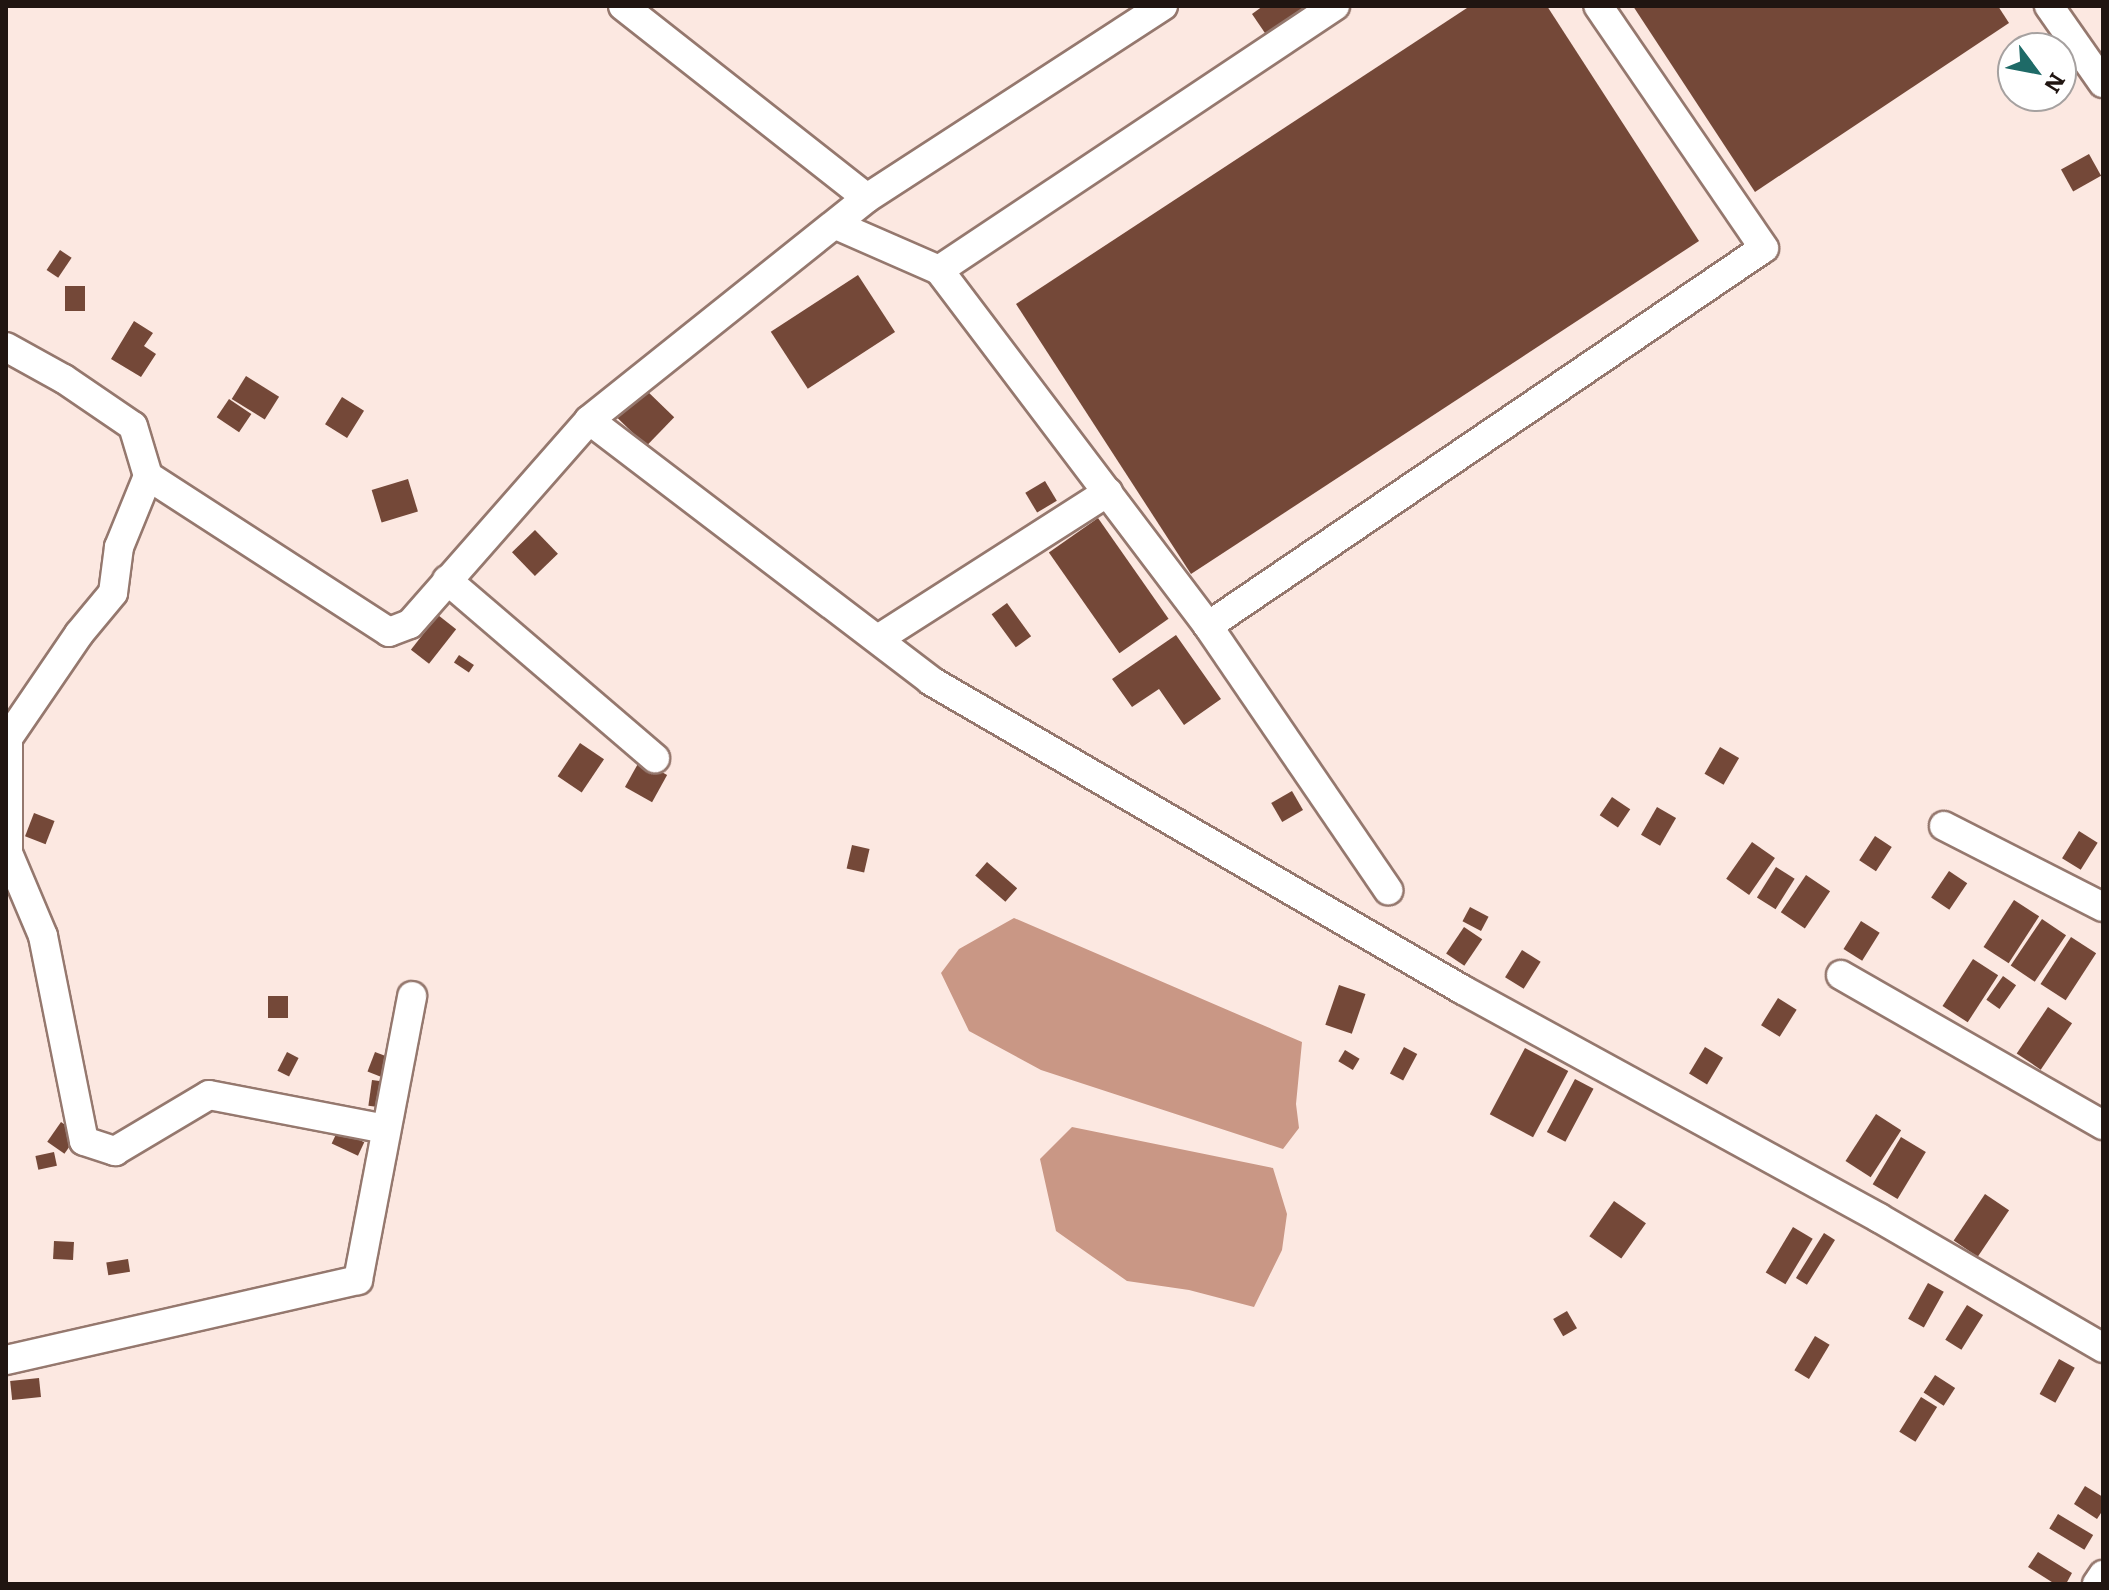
<!DOCTYPE html>
<style>
body{margin:0}
#map{position:relative;width:2109px;height:1590px;overflow:hidden;background:#fce8e1;font-family:Literata,serif}
div>[style]{position:absolute}
.water>*{inset:0;background:#c99785}
.building>*{inset:0;background:#744838;transform-origin:0 0}
.roads{filter:drop-shadow(2px 0 #95786e) drop-shadow(-2px 0 #95786e) drop-shadow(0 2px #95786e) drop-shadow(0 -2px #95786e)}
.minor>*{height:28px;margin:-14px;padding:0 14px;transform-origin:14px;border-radius:14px;background:#fff}
span{translate:-50% -50%;white-space:nowrap;text-align:center;line-height:1.15;-webkit-text-stroke:8px #fff;paint-order:stroke}
.frame{position:absolute;inset:0;border:8px solid #201511;pointer-events:none}
.north{position:absolute;left:1997px;top:32px;width:80px;height:80px;box-sizing:border-box;background:#fff;border:2px solid #a6a1a0;border-radius:50%;rotate:122deg;font-size:22px;font-weight:700;line-height:32px;text-align:center;color:#201511}
.north::after{content:'';display:block;margin:auto;width:28px;height:36px;background:#1e6a67;clip-path:polygon(50% 0,100% 100%,50% 72%,0 100%)}
</style>
<div id="map">
<div class="water">
<i style="clip-path:polygon(1014px 918px,1302px 1042px,1296px 1104px,1299px 1128px,1283px 1149px,1041px 1070px,969px 1031px,941px 973px,959px 949px)"></i>
<i style="clip-path:polygon(1072px 1127px,1273px 1168px,1287px 1214px,1282px 1250px,1254px 1307px,1189px 1290px,1127px 1281px,1056px 1231px,1040px 1159px)"></i>
</div>
<div class="building">
<i style="clip-path:polygon(1263px 6px,1312px 6px,1267px 36px,1252px 14px)"></i>
<i style="clip-path:polygon(1470px 6px,1547px 6px,1699px 241px,1191px 574px,1016px 304px)"></i>
<i style="clip-path:polygon(1633px 6px,1998px 6px,2009px 23px,1755px 192px)"></i>
<i style="left:2089px;top:154px;width:25px;height:32px;rotate:61deg"></i>
<i style="left:60px;top:250px;width:14px;height:24px;rotate:34deg"></i>
<i style="left:858px;top:275px;width:68px;height:104px;rotate:57deg"></i>
<i style="left:65px;top:286px;width:20px;height:25px"></i>
<i style="clip-path:polygon(134px 321px,153px 333px,144px 346px,156px 354px,141px 377px,111px 359px)"></i>
<i style="left:246px;top:376px;width:39px;height:27px;rotate:32deg"></i>
<i style="left:644px;top:388px;width:42px;height:40px;rotate:44deg"></i>
<i style="left:342px;top:397px;width:26px;height:32px;rotate:32deg"></i>
<i style="left:229px;top:399px;width:27px;height:22px;rotate:34deg"></i>
<i style="left:408px;top:479px;width:34px;height:38px;rotate:73deg"></i>
<i style="left:1045px;top:481px;width:23px;height:23px;rotate:59deg"></i>
<i style="left:1098px;top:518px;width:123px;height:60px;rotate:55deg"></i>
<i style="left:535px;top:530px;width:33px;height:32px;rotate:46deg"></i>
<i style="left:1007px;top:603px;width:41px;height:19px;rotate:54deg"></i>
<i style="left:438px;top:615px;width:23px;height:44px;rotate:38deg"></i>
<i style="clip-path:polygon(1176px 635px,1221px 699px,1184px 725px,1159px 689px,1132px 707px,1112px 679px)"></i>
<i style="left:459px;top:655px;width:18px;height:9px;rotate:34deg"></i>
<i style="left:580px;top:743px;width:29px;height:40px;rotate:34deg"></i>
<i style="left:1720px;top:747px;width:22px;height:31px;rotate:30deg"></i>
<i style="left:640px;top:760px;width:31px;height:31px;rotate:29deg"></i>
<i style="left:1292px;top:791px;width:22px;height:24px;rotate:60deg"></i>
<i style="left:1612px;top:797px;width:22px;height:22px;rotate:34deg"></i>
<i style="left:1657px;top:807px;width:22px;height:32px;rotate:30deg"></i>
<i style="left:34px;top:813px;width:22px;height:25px;rotate:21deg"></i>
<i style="left:2079px;top:831px;width:22px;height:32px;rotate:32deg"></i>
<i style="left:1875px;top:836px;width:20px;height:29px;rotate:33deg"></i>
<i style="left:1752px;top:842px;width:28px;height:45px;rotate:35deg"></i>
<i style="left:852px;top:845px;width:18px;height:24px;rotate:13deg"></i>
<i style="left:987px;top:862px;width:40px;height:18px;rotate:41deg"></i>
<i style="left:1776px;top:867px;width:22px;height:36px;rotate:32deg"></i>
<i style="left:1949px;top:871px;width:22px;height:32px;rotate:34deg"></i>
<i style="left:1806px;top:875px;width:29px;height:45px;rotate:34deg"></i>
<i style="left:2014px;top:900px;width:30px;height:56px;rotate:33deg"></i>
<i style="left:1470px;top:907px;width:21px;height:16px;rotate:28deg"></i>
<i style="left:2042px;top:919px;width:29px;height:56px;rotate:34deg"></i>
<i style="left:1861px;top:921px;width:22px;height:33px;rotate:32deg"></i>
<i style="left:1464px;top:927px;width:22px;height:32px;rotate:34deg"></i>
<i style="left:2071px;top:937px;width:30px;height:56px;rotate:33deg"></i>
<i style="left:1522px;top:950px;width:22px;height:32px;rotate:32deg"></i>
<i style="left:1973px;top:959px;width:30px;height:56px;rotate:33deg"></i>
<i style="left:2003px;top:976px;width:16px;height:29px;rotate:35deg"></i>
<i style="left:1339px;top:985px;width:28px;height:42px;rotate:19deg"></i>
<i style="left:268px;top:996px;width:20px;height:22px"></i>
<i style="left:1778px;top:998px;width:22px;height:32px;rotate:32deg"></i>
<i style="left:2048px;top:1007px;width:29px;height:56px;rotate:34deg"></i>
<i style="left:1404px;top:1047px;width:15px;height:30px;rotate:28deg"></i>
<i style="left:1705px;top:1047px;width:21px;height:31px;rotate:31deg"></i>
<i style="left:1525px;top:1048px;width:49px;height:75px;rotate:28deg"></i>
<i style="left:1345px;top:1050px;width:17px;height:13px;rotate:31deg"></i>
<i style="left:287px;top:1052px;width:13px;height:21px;rotate:27deg"></i>
<i style="left:375px;top:1052px;width:17px;height:21px;rotate:21deg"></i>
<i style="left:1575px;top:1079px;width:21px;height:60px;rotate:28deg"></i>
<i style="left:372px;top:1080px;width:15px;height:26px;rotate:8deg"></i>
<i style="left:1876px;top:1114px;width:30px;height:56px;rotate:33deg"></i>
<i style="left:61px;top:1122px;width:21px;height:24px;rotate:35deg"></i>
<i style="left:338px;top:1130px;width:29px;height:15px;rotate:25deg"></i>
<i style="left:1901px;top:1137px;width:29px;height:55px;rotate:31deg"></i>
<i style="left:54px;top:1152px;width:14px;height:19px;rotate:78deg"></i>
<i style="left:1985px;top:1194px;width:29px;height:56px;rotate:34deg"></i>
<i style="left:1614px;top:1201px;width:39px;height:43px;rotate:35deg"></i>
<i style="left:1793px;top:1227px;width:23px;height:53px;rotate:31deg"></i>
<i style="left:1824px;top:1233px;width:13px;height:53px;rotate:32deg"></i>
<i style="left:54px;top:1241px;width:20px;height:18px;rotate:3deg"></i>
<i style="left:128px;top:1259px;width:13px;height:22px;rotate:81deg"></i>
<i style="left:1928px;top:1283px;width:18px;height:41px;rotate:29deg"></i>
<i style="left:1967px;top:1305px;width:19px;height:41px;rotate:32deg"></i>
<i style="left:1567px;top:1311px;width:20px;height:16px;rotate:60deg"></i>
<i style="left:1815px;top:1336px;width:17px;height:40px;rotate:31deg"></i>
<i style="left:2059px;top:1359px;width:18px;height:40px;rotate:29deg"></i>
<i style="left:1935px;top:1375px;width:24px;height:21px;rotate:33deg"></i>
<i style="left:39px;top:1378px;width:19px;height:29px;rotate:84deg"></i>
<i style="left:1921px;top:1397px;width:19px;height:41px;rotate:32deg"></i>
<i style="clip-path:polygon(2085px 1486px,2103px 1497px,2103px 1510px,2097px 1519px,2074px 1504px)"></i>
<i style="left:2058px;top:1514px;width:41px;height:17px;rotate:31deg"></i>
<i style="clip-path:polygon(2038px 1552px,2072px 1573px,2066px 1584px,2055px 1584px,2028px 1567px)"></i>
</div>
<div class="roads">
<div class="minor">
<i style="left:623px;top:6px;width:310px;rotate:38.2deg"></i>
<i style="left:867px;top:198px;width:353px;rotate:-33deg"></i>
<i style="left:2049px;top:6px;width:94px;rotate:55deg"></i>
<i style="left:867px;top:198px;width:356px;rotate:141.4deg"></i>
<i style="left:589px;top:420px;width:430px;rotate:37.3deg"></i>
<i style="left:931px;top:681px;width:615px;rotate:30.15deg"></i>
<i style="left:1463px;top:990px;width:474px;rotate:28.7deg"></i>
<i style="left:1879px;top:1218px;width:259px;rotate:30.1deg"></i>
<i style="left:836px;top:225px;width:112px;rotate:23.6deg"></i>
<i style="left:939px;top:270px;width:446px;rotate:52.9deg"></i>
<i style="left:1208px;top:626px;width:320px;rotate:55.7deg"></i>
<i style="left:939px;top:270px;width:476px;rotate:-33.7deg"></i>
<i style="left:6px;top:347px;width:66px;rotate:28.9deg"></i>
<i style="left:64px;top:379px;width:83px;rotate:34.3deg"></i>
<i style="left:133px;top:426px;width:52px;rotate:73.3deg"></i>
<i style="left:148px;top:476px;width:77px;rotate:112.2deg"></i>
<i style="left:119px;top:547px;width:46px;rotate:97.4deg"></i>
<i style="left:113px;top:593px;width:53px;rotate:129.7deg"></i>
<i style="left:79px;top:634px;width:126px;rotate:124.3deg"></i>
<i style="left:8px;top:738px;width:115px;rotate:90deg"></i>
<i style="left:8px;top:853px;width:90px;rotate:67.1deg"></i>
<i style="left:43px;top:936px;width:209px;rotate:78.7deg"></i>
<i style="left:84px;top:1141px;width:33px;rotate:18deg"></i>
<i style="left:115px;top:1151px;width:109px;rotate:-30.8deg"></i>
<i style="left:209px;top:1095px;width:180px;rotate:10.9deg"></i>
<i style="left:148px;top:476px;width:287px;rotate:32.9deg"></i>
<i style="left:389px;top:632px;width:22px;rotate:-21deg"></i>
<i style="left:410px;top:624px;width:271px;rotate:-48.7deg"></i>
<i style="left:447px;top:580px;width:274px;rotate:40.6deg"></i>
<i style="left:1208px;top:626px;width:672px;rotate:-34.21deg"></i>
<i style="left:1764px;top:248px;width:293px;rotate:-124.4deg"></i>
<i style="left:878px;top:639px;width:273px;rotate:-32.6deg"></i>
<i style="left:1944px;top:826px;width:178px;rotate:27deg"></i>
<i style="left:1841px;top:975px;width:302px;rotate:29.8deg"></i>
<i style="left:6px;top:1360px;width:361px;rotate:-12.8deg"></i>
<i style="left:358px;top:1280px;width:289px;rotate:-79.2deg"></i>
<i style="left:2097px;top:1584px;width:11px;rotate:-56deg"></i>
</div>
</div>
<div class="frame"></div>
<div class="north">N</div>
</div>
